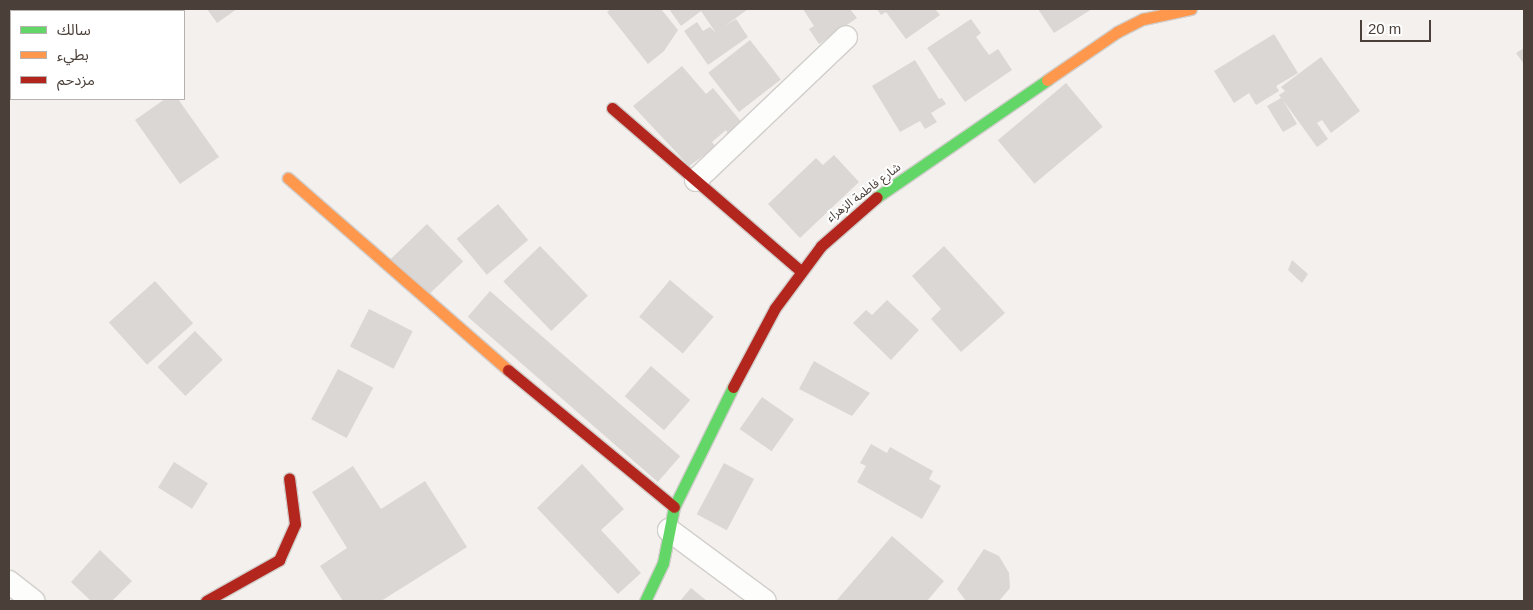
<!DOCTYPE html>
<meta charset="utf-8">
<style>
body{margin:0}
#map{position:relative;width:1533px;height:610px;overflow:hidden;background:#f3f0ed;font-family:Arial,"Noto Sans Arabic",sans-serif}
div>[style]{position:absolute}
.building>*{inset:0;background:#dbd7d4;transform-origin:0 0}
.roads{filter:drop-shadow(1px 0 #d1cecb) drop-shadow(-1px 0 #d1cecb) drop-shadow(0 1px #d1cecb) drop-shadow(0 -1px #d1cecb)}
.street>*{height:22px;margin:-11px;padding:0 11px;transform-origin:11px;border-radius:11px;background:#fdfdfc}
.fast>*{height:11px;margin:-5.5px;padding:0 5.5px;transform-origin:5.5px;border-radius:5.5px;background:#63d668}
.slow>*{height:11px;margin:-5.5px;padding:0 5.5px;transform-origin:5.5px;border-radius:5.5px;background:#ff974d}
.jam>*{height:11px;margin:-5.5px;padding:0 5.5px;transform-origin:5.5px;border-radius:5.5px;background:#b3261e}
span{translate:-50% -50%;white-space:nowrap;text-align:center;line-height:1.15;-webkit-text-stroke:4px #fff;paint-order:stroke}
.street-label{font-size:12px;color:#4a3f39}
.frame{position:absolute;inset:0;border:10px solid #4a3f39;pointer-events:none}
.legend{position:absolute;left:10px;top:10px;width:175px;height:90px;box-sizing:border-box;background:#fff;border:1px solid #b7b2b0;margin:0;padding:6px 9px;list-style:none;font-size:15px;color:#4a3f39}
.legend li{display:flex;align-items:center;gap:10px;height:25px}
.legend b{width:25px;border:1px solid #b7b2b0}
.scale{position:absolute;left:1360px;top:20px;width:71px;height:22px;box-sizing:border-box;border:2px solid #4a3f39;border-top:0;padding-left:6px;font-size:15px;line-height:18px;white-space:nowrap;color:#4a3f39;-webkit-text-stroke:4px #fff;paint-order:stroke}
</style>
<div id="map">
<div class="building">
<i style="clip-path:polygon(207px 9px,237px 9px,217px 23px)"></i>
<i style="clip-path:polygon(611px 9px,661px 9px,678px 30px,664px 51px,648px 64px,607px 12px)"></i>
<i style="clip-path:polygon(669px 9px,748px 9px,725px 26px,736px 19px,748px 37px,708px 65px,684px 31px,697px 22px,703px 31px,710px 27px,716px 33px,701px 11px,681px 26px)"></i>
<i style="clip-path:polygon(803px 9px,850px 9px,857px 18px,819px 44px,809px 29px,814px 26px)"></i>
<i style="clip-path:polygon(877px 9px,935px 9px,940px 15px,906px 39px,886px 12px,881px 15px)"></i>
<i style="clip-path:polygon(1038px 9px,1092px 9px,1054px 33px)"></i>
<i style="clip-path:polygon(971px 19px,981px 33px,976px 37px,989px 55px,998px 49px,1012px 70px,965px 102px,927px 48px)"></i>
<i style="clip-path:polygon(1274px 34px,1298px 73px,1276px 86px,1279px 91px,1256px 105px,1249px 93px,1234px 103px,1214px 71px)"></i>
<i style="left:750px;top:40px;width:50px;height:53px;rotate:52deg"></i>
<i style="clip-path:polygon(1524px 48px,1524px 64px,1516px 53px)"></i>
<i style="clip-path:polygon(1321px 57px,1360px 111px,1331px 133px,1322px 120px,1317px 123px,1328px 139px,1317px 147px,1283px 100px,1297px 124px,1283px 132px,1267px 106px,1281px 98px,1279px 95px,1285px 91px,1281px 87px)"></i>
<i style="clip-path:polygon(915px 60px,939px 99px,942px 98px,946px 104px,931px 113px,937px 122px,925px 129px,920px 121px,900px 132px,872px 86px)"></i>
<i style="clip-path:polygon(682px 66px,706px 94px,713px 88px,743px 124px,729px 136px,726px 130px,712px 142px,716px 147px,689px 166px,633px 106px)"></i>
<i style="left:1066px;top:83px;width:57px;height:89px;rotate:50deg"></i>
<i style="clip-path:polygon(165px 99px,178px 99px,219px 157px,180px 184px,135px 120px)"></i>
<i style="clip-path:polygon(834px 155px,859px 182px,800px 238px,768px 204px,816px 158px,823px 165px)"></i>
<i style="left:498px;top:204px;width:47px;height:54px;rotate:50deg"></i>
<i style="left:427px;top:224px;width:52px;height:51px;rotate:46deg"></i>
<i style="left:540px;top:246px;width:69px;height:51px;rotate:46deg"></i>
<i style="clip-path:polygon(944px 246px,1005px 313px,961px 352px,931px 319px,941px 309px,912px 276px)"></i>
<i style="clip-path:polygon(1292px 260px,1308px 274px,1302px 283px,1288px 270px)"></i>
<i style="left:670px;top:280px;width:57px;height:48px;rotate:40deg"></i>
<i style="left:155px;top:281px;width:57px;height:62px;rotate:48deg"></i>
<i style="left:490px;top:291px;width:252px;height:34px;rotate:41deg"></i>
<i style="clip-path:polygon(887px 300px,919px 330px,891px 360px,853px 323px,866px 310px,872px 315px)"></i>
<i style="left:369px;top:309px;width:49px;height:42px;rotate:27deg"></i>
<i style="left:195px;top:331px;width:40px;height:52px;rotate:46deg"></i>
<i style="clip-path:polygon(814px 361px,870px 393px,852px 416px,799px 389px)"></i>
<i style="left:651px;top:366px;width:52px;height:40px;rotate:41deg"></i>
<i style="left:338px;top:369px;width:40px;height:57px;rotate:28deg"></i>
<i style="left:762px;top:397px;width:39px;height:39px;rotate:35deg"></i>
<i style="clip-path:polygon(871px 444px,887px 453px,890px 447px,933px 471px,929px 479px,941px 486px,922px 519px,857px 482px,866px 466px,860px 463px)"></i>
<i style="left:174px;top:462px;width:40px;height:30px;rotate:32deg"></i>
<i style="left:724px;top:463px;width:34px;height:58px;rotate:28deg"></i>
<i style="clip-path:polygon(582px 464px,624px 509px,601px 530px,641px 573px,618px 594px,537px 508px)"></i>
<i style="clip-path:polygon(353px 466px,381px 509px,425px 481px,467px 547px,381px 601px,343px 601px,320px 566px,347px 548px,312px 492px)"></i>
<i style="clip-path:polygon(892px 536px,944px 581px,927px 601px,836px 601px)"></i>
<i style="clip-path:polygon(984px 549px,999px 556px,1009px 573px,1010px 588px,999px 601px,966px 601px,957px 589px)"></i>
<i style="clip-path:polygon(100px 550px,132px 581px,112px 601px,91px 601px,71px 582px)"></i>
<i style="clip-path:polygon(691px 588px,707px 601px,680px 601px)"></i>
</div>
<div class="roads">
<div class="street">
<i style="left:696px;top:180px;width:207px;rotate:-43.6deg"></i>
<i style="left:669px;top:530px;width:119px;rotate:36.5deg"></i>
<i style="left:9px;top:582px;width:31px;rotate:38deg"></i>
</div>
<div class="fast">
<i style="left:877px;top:197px;width:206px;rotate:-34.5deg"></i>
<i style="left:645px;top:601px;width:42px;rotate:-64.7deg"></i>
<i style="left:663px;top:563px;width:57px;rotate:-78.9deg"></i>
<i style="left:674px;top:507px;width:134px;rotate:-63.8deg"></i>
</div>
<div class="slow">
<i style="left:1047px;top:80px;width:85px;rotate:-34.4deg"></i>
<i style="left:1117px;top:32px;width:29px;rotate:-27deg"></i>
<i style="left:1143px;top:19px;width:49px;rotate:-11.8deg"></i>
<i style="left:288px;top:178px;width:292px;rotate:41.1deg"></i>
</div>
<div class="jam">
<i style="left:612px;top:108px;width:248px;rotate:40.8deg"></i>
<i style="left:508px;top:370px;width:215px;rotate:39.5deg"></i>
<i style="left:733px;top:387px;width:89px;rotate:-62deg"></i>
<i style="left:775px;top:308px;width:77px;rotate:-53.4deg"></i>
<i style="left:821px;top:246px;width:74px;rotate:-41.2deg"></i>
<i style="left:206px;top:601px;width:84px;rotate:-29.3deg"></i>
<i style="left:279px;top:560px;width:39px;rotate:-66deg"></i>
<i style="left:295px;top:524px;width:46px;rotate:-97.4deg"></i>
</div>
</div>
<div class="street-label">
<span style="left:864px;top:193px;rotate:-37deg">شارع فاطمة الزهراء</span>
</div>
<div class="frame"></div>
<ul class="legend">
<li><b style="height:6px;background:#63d668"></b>سالك</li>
<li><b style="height:6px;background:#ff974d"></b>بطيء</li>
<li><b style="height:6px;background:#b3261e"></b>مزدحم</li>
</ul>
<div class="scale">20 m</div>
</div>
